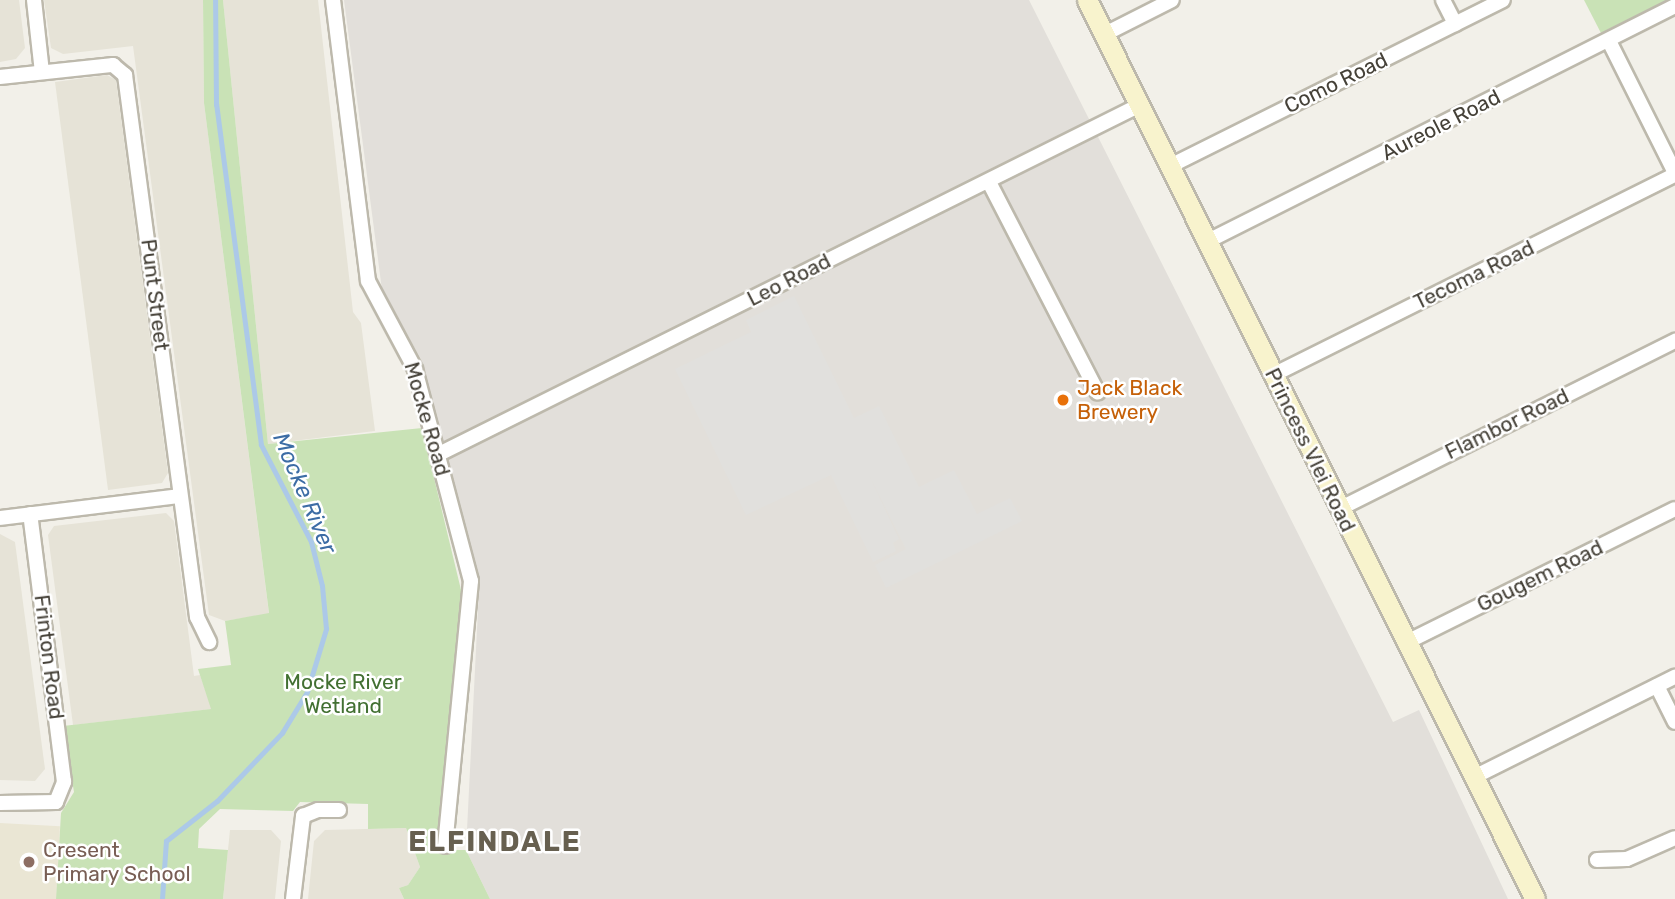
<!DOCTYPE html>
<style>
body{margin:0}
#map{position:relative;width:1675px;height:899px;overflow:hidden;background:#f2f0e9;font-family:Rubik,sans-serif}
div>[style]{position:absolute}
.residential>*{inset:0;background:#e6e3d7}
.industrial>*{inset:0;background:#e2dfda}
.education>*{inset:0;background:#eae6d4;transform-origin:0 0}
.green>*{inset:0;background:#c9e2b6}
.parking>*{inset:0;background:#e1e0dd}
.stream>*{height:4.5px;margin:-2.25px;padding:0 2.25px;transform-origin:2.25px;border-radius:2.25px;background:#acc9e8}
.roads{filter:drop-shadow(2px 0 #bdb9ac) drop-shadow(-2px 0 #bdb9ac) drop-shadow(0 2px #bdb9ac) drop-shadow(0 -2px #bdb9ac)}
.street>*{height:14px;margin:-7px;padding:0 7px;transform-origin:7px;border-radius:7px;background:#fff}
.secondary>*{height:19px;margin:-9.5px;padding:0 9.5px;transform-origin:9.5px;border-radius:9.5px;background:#f8f3cd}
.dots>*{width:19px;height:19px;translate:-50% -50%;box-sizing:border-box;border:4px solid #fff;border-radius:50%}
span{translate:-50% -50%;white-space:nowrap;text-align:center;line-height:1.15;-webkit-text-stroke:5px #fff;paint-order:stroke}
.street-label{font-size:21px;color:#454138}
.food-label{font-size:21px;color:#c56008}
.left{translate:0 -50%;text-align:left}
.park-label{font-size:21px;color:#427032}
.education-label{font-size:21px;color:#785e54}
.water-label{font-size:23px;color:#3d6da5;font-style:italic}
.district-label{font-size:28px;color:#676050;font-weight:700;letter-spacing:2px}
</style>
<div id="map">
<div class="residential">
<i style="clip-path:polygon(0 0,19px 0,25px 48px,16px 59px,0 62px)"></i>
<i style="clip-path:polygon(44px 0,203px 0,204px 103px,269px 614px,225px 621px,209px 615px,133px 46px,63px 54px,51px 48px)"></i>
<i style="clip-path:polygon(223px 0,318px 0,353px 312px,361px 323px,375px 431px,268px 444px)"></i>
<i style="clip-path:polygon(107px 75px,116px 80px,168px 473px,162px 483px,108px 490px,55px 82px)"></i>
<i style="clip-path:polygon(166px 513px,174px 521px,194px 676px,200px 675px,212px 709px,73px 725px,48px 535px,54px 526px)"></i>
<i style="clip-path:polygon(0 534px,15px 542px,45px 769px,35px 781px,0 780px)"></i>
<i style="clip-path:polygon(406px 828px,420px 867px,408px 885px,399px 888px,404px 899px,308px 899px,314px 841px,325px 830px)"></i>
<i style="clip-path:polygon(230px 830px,271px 830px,281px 841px,275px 899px,223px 899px)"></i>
</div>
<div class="industrial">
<i style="clip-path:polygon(344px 0,1029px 0,1393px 722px,1419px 710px,1508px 899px,490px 899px,466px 850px,479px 589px,421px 359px,382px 290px)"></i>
</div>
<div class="education">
<i style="left:0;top:823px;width:60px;height:76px;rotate:3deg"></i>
</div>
<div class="green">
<i style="clip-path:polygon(203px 0,223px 0,268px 444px,422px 428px,462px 594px,436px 850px,466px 850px,490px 899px,404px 899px,399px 888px,408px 885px,420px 867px,406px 828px,368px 829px,368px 804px,300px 802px,293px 811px,220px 809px,199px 829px,198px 848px,228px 850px,223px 899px,56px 899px,61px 813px,74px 792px,63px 726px,211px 709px,198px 669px,231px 665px,225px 621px,269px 613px,204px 103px)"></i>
<i style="clip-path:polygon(1584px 0,1675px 0,1603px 37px)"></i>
</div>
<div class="parking">
<i style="clip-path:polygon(794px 296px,854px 418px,879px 406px,919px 487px,954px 470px,977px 514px,1010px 498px,1022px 521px,886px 588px,875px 565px,906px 549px,869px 475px,899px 539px,893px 543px,896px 551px,873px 562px,831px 475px,746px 515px,675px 369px,751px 332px,746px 320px)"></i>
</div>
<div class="stream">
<i style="left:162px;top:899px;width:58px;rotate:-86.1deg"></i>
<i style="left:166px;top:841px;width:65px;rotate:-38.1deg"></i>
<i style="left:217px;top:801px;width:94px;rotate:-46.3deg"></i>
<i style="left:282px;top:733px;width:48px;rotate:-58.6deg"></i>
<i style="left:307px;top:692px;width:66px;rotate:-73.2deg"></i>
<i style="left:326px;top:629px;width:43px;rotate:-95.3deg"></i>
<i style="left:322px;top:586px;width:45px;rotate:-104deg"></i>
<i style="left:311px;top:542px;width:109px;rotate:-117.3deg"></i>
<i style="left:261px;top:445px;width:343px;rotate:-97.5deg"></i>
<i style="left:216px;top:105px;width:105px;rotate:-90.5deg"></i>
</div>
<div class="roads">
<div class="street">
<i style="left:34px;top:0;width:72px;rotate:83.7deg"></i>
<i style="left:333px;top:0;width:283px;rotate:82.9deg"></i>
<i style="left:368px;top:281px;width:100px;rotate:61.9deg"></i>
<i style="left:415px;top:369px;width:219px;rotate:75.2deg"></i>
<i style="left:471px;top:581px;width:266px;rotate:95.6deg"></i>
<i style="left:1443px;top:0;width:27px;rotate:63deg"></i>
<i style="left:1103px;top:35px;width:77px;rotate:-26.9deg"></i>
<i style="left:1609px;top:41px;width:148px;rotate:63.4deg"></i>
<i style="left:0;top:77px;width:114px;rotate:-6.1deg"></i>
<i style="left:113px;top:65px;width:16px;rotate:40deg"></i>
<i style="left:125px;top:75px;width:547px;rotate:82.43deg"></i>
<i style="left:197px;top:617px;width:28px;rotate:64deg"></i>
<i style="left:1168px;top:167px;width:374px;rotate:-26.5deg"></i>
<i style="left:989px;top:182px;width:237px;rotate:62.7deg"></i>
<i style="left:1206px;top:242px;width:525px;rotate:-26.71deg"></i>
<i style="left:1273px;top:375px;width:449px;rotate:-26.5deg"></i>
<i style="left:439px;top:454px;width:781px;rotate:-26.47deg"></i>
<i style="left:1339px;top:509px;width:376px;rotate:-26.6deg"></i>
<i style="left:0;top:518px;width:181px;rotate:-7deg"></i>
<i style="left:1405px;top:643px;width:301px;rotate:-26.4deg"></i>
<i style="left:1657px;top:686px;width:40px;rotate:63.4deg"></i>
<i style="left:1474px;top:777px;width:225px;rotate:-26.5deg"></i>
<i style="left:0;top:803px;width:56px;rotate:-1deg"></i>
<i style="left:56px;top:802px;width:22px;rotate:-68deg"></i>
<i style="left:64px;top:782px;width:270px;rotate:-97.2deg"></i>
<i style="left:1597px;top:860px;width:30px;rotate:-2deg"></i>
<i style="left:1627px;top:859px;width:52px;rotate:-23.6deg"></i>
<i style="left:293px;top:899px;width:84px;rotate:-83.1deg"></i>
<i style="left:303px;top:816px;width:16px;rotate:-22deg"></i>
<i style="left:318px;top:810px;width:21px"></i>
</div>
<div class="secondary">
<i style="left:1087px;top:0;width:1004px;rotate:63.51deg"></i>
</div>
</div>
<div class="dots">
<i style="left:1063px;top:400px;background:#e8710a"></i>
<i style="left:29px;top:862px;background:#8d6e63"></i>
</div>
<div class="street-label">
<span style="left:1336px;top:83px;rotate:-26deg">Como Road</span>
<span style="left:1441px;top:125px;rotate:-27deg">Aureole Road</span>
<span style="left:1474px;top:275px;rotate:-26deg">Tecoma Road</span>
<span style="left:789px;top:280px;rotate:-27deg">Leo Road</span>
<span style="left:155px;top:295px;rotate:83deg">Punt Street</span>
<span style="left:427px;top:419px;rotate:74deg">Mocke Road</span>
<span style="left:1507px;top:424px;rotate:-26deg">Flambor Road</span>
<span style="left:1310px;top:450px;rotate:64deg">Princess Vlei Road</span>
<span style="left:1540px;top:576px;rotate:-26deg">Gougem Road</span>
<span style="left:49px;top:657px;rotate:83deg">Frinton Road</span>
</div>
<div class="food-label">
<span class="left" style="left:1077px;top:400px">Jack Black<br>Brewery</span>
</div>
<div class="park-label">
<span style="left:343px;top:694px">Mocke River<br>Wetland</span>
</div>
<div class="education-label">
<span class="left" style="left:43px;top:862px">Cresent<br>Primary School</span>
</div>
<div class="water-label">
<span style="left:305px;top:493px;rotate:67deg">Mocke River</span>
</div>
<div class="district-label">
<span style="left:495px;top:842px">ELFINDALE</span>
</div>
</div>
